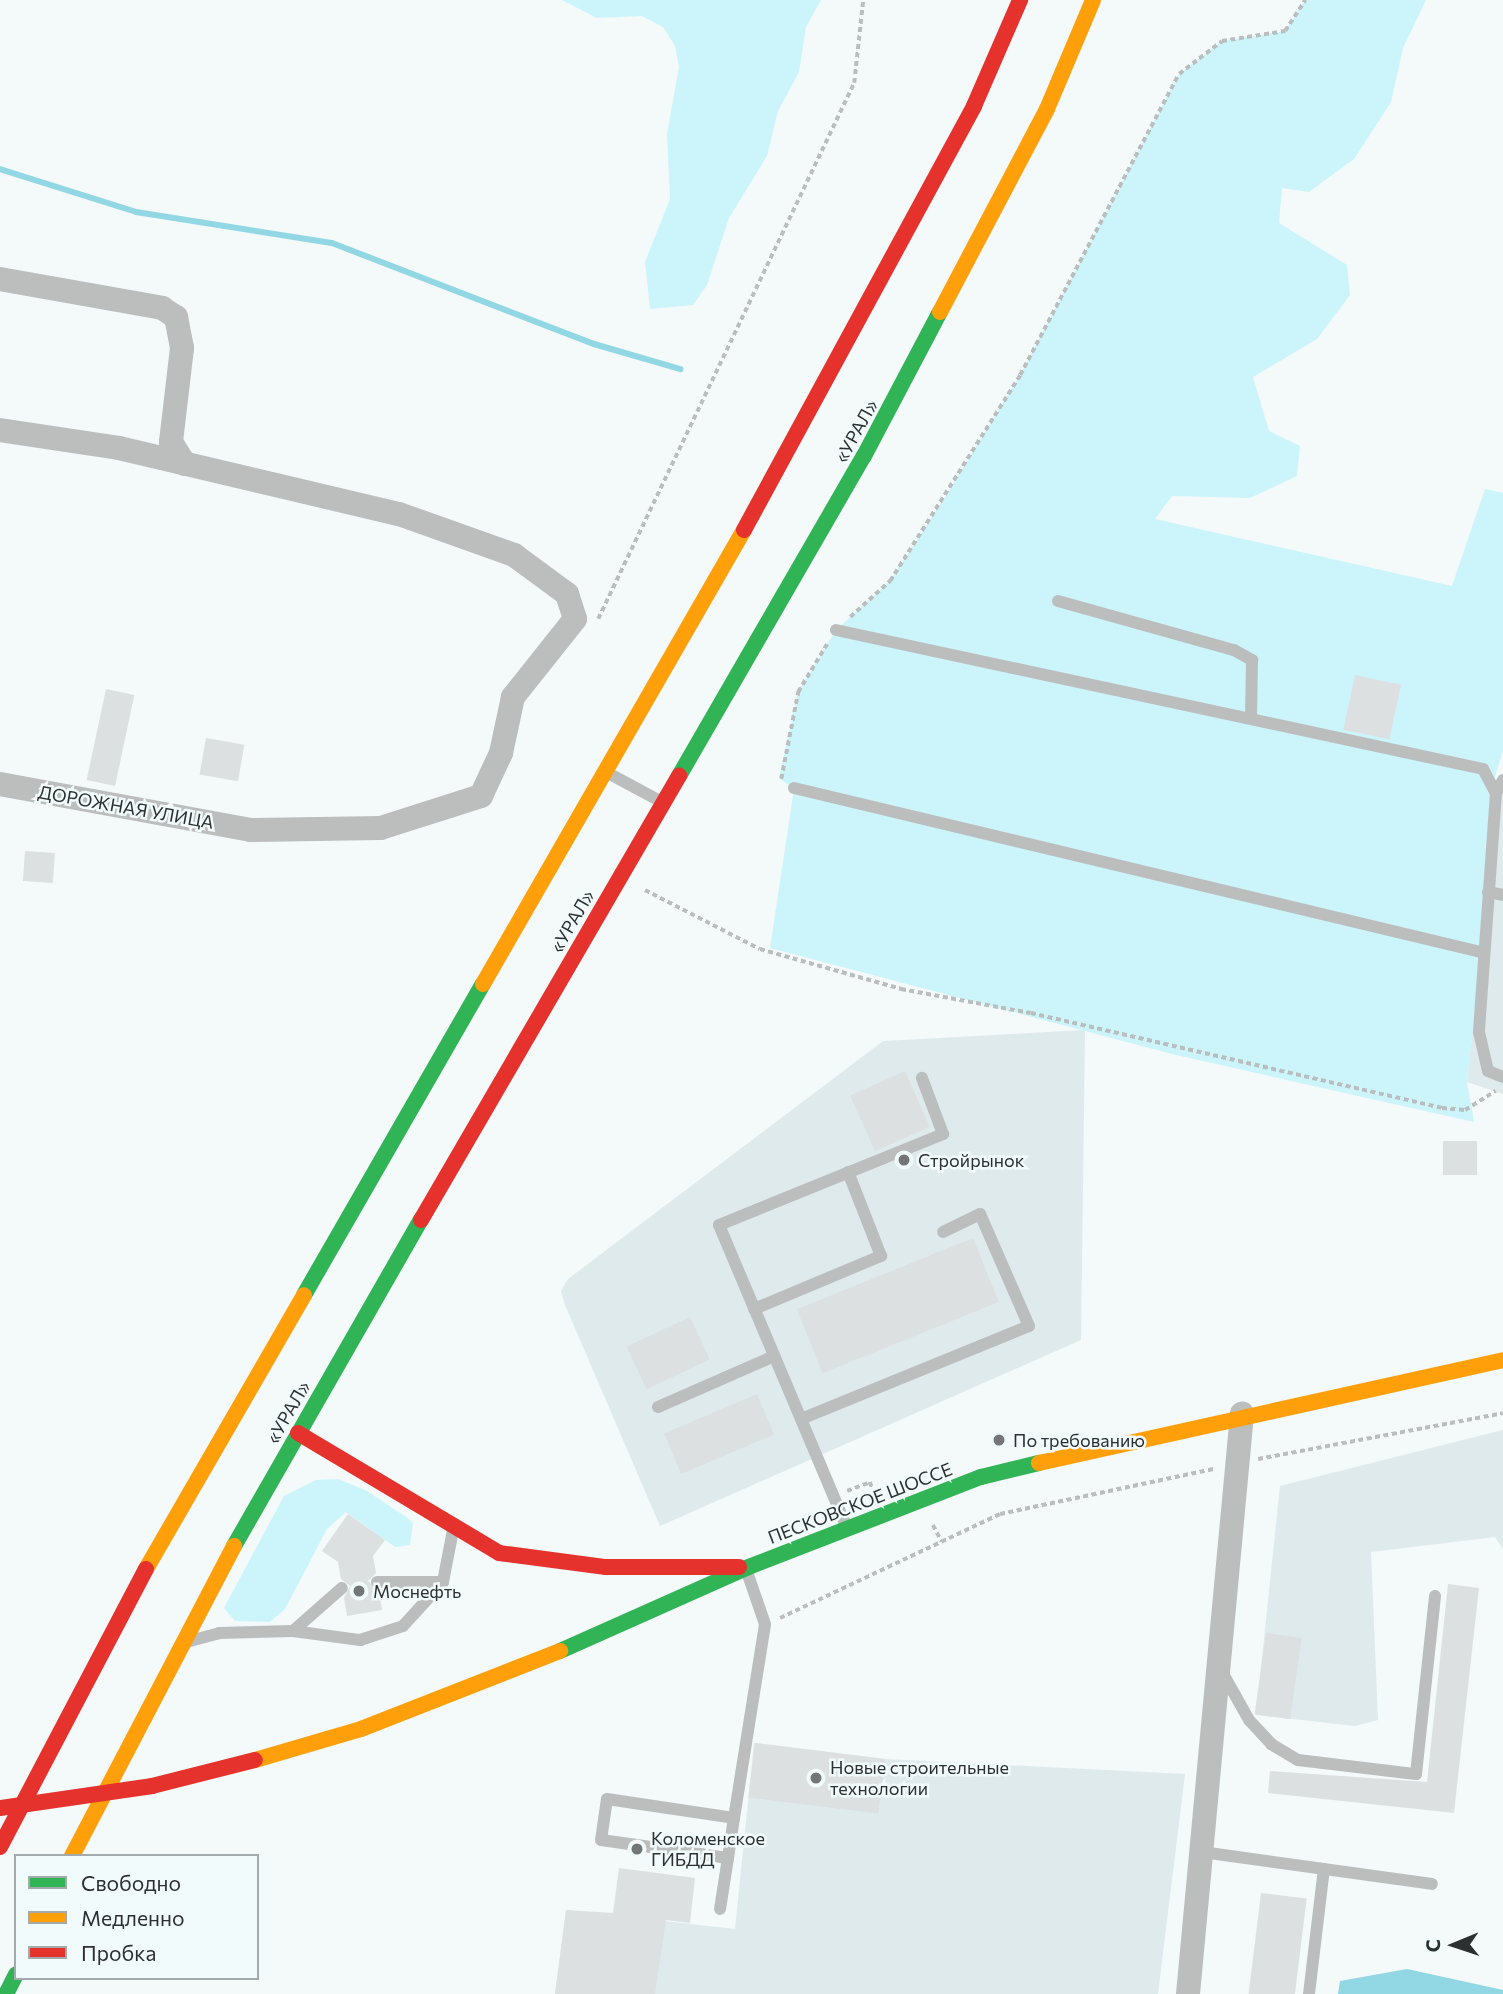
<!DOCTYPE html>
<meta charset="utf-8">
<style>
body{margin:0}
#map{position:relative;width:1503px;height:1994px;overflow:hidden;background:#f4f9fa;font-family:Commissioner,sans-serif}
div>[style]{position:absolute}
.built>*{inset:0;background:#dfeaec}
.green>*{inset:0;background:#ccf4fb}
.water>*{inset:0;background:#92d7e4}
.stream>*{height:6px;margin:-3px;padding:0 3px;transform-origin:3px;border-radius:3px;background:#92d7e4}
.building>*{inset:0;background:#dde0e1;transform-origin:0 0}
.path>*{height:3.5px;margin-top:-1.75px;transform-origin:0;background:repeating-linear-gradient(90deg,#bbbebe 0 5px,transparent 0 8.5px)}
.lane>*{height:12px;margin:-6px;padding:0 6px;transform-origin:6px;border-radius:6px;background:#bcbebe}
.street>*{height:24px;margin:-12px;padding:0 12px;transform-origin:12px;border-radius:12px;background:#bcbebe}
.fast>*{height:16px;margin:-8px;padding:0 8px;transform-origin:8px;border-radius:8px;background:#30b455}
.slow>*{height:16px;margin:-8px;padding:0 8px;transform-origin:8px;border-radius:8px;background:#ff9f0a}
.jam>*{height:16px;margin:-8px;padding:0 8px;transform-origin:8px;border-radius:8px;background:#e5322d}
.jam-bridge>*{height:16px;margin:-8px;padding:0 8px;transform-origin:8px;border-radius:8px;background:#e5322d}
.dots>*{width:19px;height:19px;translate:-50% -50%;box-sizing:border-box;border:4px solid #f2fbfc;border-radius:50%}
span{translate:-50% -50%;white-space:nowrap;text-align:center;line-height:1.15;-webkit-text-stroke:5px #f2fbfc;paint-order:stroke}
.street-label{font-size:18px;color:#2d3031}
.poi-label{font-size:18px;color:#2d3031}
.left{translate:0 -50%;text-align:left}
.legend{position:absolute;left:14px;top:1854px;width:245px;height:126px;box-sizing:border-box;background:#f2fbfc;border:2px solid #a3aaab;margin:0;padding:9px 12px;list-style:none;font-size:21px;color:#2d3031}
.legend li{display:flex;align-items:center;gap:14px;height:35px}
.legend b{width:35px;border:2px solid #a3aaab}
.north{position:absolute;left:1419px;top:1910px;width:70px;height:70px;-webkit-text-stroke:5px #f2fbfc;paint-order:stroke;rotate:268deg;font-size:19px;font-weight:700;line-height:28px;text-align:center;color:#2d3031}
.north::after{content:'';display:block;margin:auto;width:24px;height:32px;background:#2d3031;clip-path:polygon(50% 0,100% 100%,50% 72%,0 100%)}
</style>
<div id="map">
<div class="built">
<i style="clip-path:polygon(1492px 786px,1503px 789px,1503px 1094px,1467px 1082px,1488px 892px)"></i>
<i style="clip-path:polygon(1085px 1030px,1081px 1340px,660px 1526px,565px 1305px,561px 1291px,568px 1279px,883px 1041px)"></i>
<i style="clip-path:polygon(1503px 1430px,1503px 1549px,1495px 1537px,1371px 1552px,1378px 1720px,1355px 1726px,1256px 1715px,1280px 1486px)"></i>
<i style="clip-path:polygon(754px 1743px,885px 1759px,1185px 1774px,1158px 1994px,555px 1994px,566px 1910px,735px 1929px)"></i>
</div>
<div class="green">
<i style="clip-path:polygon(562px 0,821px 0,806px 27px,799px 72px,778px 111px,767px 156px,729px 218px,707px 285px,693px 305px,650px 309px,645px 262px,670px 199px,667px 134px,679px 67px,675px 46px,663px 27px,642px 16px,597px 18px)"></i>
<i style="clip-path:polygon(1305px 0,1426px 0,1403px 48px,1391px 102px,1354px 159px,1309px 192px,1282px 188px,1279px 223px,1347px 265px,1350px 295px,1317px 339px,1253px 377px,1269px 431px,1300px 446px,1297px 476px,1250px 498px,1172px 496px,1155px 519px,1452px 586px,1485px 489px,1503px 493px,1503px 751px,1492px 786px,1488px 892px,1467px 1082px,1474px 1122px,1176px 1055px,770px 948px,794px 789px,779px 778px,798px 692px,836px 630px,890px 581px,944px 499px,1020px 375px,1179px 74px,1222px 41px,1285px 31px)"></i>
<i style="clip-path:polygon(338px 1479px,367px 1491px,406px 1517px,413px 1523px,410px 1545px,395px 1547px,346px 1512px,327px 1529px,285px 1609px,270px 1622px,235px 1621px,224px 1608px,284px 1496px,316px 1480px)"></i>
</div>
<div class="water">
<i style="clip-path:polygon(1407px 1969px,1503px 1990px,1503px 1994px,1338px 1994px,1340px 1981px)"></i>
</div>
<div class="stream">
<i style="left:0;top:169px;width:143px;rotate:17.5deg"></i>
<i style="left:136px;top:212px;width:198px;rotate:9deg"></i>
<i style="left:332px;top:243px;width:281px;rotate:21.1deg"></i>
<i style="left:594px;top:344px;width:90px;rotate:16.2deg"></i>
</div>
<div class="building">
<i style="left:1355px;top:675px;width:47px;height:56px;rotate:12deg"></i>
<i style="left:106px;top:689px;width:29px;height:93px;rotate:12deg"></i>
<i style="left:206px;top:738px;width:39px;height:37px;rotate:10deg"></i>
<i style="left:25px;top:851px;width:30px;height:30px;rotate:4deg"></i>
<i style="left:905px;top:1071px;width:61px;height:60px;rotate:66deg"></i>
<i style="left:1443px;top:1141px;width:34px;height:34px"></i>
<i style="left:973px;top:1238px;width:69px;height:190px;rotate:68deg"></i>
<i style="left:690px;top:1317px;width:47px;height:70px;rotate:65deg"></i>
<i style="left:757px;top:1394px;width:44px;height:101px;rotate:67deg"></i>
<i style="clip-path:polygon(348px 1514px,385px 1540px,373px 1556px,376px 1573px,368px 1581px,379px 1591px,382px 1610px,347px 1616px,344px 1598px,350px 1586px,341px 1579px,338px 1562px,322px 1551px)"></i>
<i style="clip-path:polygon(1448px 1584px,1479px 1588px,1454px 1813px,1268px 1793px,1270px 1771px,1427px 1782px)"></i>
<i style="left:1266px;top:1633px;width:36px;height:82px;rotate:8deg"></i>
<i style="left:755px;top:1743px;width:131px;height:55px;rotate:7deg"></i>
<i style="clip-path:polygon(619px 1868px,695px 1878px,690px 1923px,666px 1920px,655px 1994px,555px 1994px,566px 1910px,613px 1913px)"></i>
<i style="left:1261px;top:1893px;width:46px;height:102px;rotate:7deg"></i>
</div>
<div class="path">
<i style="left:850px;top:617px;width:54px;rotate:-42deg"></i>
<i style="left:890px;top:581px;width:244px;rotate:-57.7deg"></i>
<i style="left:1020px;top:375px;width:340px;rotate:-62.2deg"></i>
<i style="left:1179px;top:74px;width:54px;rotate:-37.5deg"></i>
<i style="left:1222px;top:41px;width:64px;rotate:-9deg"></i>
<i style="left:1285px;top:31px;width:37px;rotate:-57deg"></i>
<i style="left:598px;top:619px;width:594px;rotate:-64.47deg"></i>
<i style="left:854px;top:83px;width:83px;rotate:-83.8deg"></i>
<i style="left:781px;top:779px;width:89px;rotate:-78.9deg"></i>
<i style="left:798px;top:692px;width:56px;rotate:-58.9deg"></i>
<i style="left:645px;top:890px;width:129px;rotate:27.2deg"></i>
<i style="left:760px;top:949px;width:147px;rotate:15.8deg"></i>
<i style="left:901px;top:989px;width:132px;rotate:10.5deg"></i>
<i style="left:1031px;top:1013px;width:422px;rotate:13deg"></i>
<i style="left:1442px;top:1108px;width:23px;rotate:5deg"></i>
<i style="left:1465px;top:1110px;width:36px;rotate:-32deg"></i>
<i style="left:1258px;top:1459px;width:249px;rotate:-10.6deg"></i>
<i style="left:847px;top:1491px;width:25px;rotate:-21deg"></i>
<i style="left:870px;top:1482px;width:9px;rotate:72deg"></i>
<i style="left:933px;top:1525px;width:19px;rotate:62deg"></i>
<i style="left:780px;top:1618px;width:243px;rotate:-25.3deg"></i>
<i style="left:1000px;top:1514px;width:218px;rotate:-11.9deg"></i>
</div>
<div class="lane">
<i style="left:1058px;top:601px;width:183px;rotate:15.6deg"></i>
<i style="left:1234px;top:650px;width:21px;rotate:29deg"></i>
<i style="left:1252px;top:660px;width:56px;rotate:91deg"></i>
<i style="left:836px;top:630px;width:662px;rotate:12.12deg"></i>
<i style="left:1483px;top:769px;width:27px;rotate:62deg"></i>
<i style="left:608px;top:773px;width:59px;rotate:28.3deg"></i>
<i style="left:1503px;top:780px;width:15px;rotate:118deg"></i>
<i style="left:1496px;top:793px;width:240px;rotate:94.1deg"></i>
<i style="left:1479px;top:1032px;width:40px;rotate:77deg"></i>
<i style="left:1488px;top:1071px;width:16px;rotate:22deg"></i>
<i style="left:794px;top:788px;width:706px;rotate:13.43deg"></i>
<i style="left:1488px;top:892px;width:15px;rotate:11deg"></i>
<i style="left:754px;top:1309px;width:138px;rotate:-22.7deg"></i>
<i style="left:881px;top:1256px;width:90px;rotate:-111.4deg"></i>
<i style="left:658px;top:1407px;width:127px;rotate:-23.7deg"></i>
<i style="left:801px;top:1419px;width:246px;rotate:-22.2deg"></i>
<i style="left:1029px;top:1326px;width:122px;rotate:-113.6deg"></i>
<i style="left:980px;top:1214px;width:41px;rotate:154.1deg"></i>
<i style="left:847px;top:1528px;width:329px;rotate:-112.9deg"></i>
<i style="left:719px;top:1225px;width:242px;rotate:-22.1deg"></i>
<i style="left:943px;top:1134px;width:60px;rotate:-110.6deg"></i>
<i style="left:377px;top:1582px;width:66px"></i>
<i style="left:293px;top:1631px;width:65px;rotate:-41.3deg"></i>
<i style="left:190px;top:1641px;width:30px;rotate:-15deg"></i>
<i style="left:219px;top:1633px;width:74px;rotate:-1.5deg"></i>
<i style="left:293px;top:1631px;width:68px;rotate:7.7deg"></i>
<i style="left:360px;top:1640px;width:45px;rotate:-18deg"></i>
<i style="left:403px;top:1626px;width:59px;rotate:-47.7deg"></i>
<i style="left:443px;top:1582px;width:53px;rotate:-79.1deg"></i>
<i style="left:1222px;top:1672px;width:55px;rotate:60.6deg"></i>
<i style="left:1249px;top:1720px;width:33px;rotate:47deg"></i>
<i style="left:1271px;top:1744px;width:31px;rotate:31deg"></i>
<i style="left:1298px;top:1760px;width:119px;rotate:6.8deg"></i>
<i style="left:1416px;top:1774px;width:179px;rotate:-83.9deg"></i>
<i style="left:1202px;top:1852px;width:232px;rotate:7.9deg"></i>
<i style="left:728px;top:1858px;width:40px;rotate:-81.5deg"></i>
<i style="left:720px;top:1909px;width:52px;rotate:-81.1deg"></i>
<i style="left:728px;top:1858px;width:128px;rotate:-171.9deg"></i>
<i style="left:601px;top:1840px;width:41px;rotate:-81.7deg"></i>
<i style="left:607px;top:1799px;width:128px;rotate:8.5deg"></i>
<i style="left:734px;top:1818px;width:196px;rotate:-80.9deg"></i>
<i style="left:765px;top:1624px;width:55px;rotate:-109.1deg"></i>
<i style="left:1309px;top:1994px;width:126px;rotate:-83.2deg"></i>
</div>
<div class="street">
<i style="left:0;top:279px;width:165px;rotate:10.1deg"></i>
<i style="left:162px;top:308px;width:17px;rotate:33deg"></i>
<i style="left:176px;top:317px;width:32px;rotate:79deg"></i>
<i style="left:182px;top:348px;width:95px;rotate:96.7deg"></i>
<i style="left:171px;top:442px;width:26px;rotate:58deg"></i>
<i style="left:0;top:430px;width:120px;rotate:8.6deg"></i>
<i style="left:119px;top:448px;width:288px;rotate:13.3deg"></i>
<i style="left:399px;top:514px;width:122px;rotate:19.6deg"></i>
<i style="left:514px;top:555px;width:66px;rotate:36.3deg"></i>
<i style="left:567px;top:594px;width:26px;rotate:72deg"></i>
<i style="left:575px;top:619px;width:100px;rotate:128.5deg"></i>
<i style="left:513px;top:697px;width:57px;rotate:102.1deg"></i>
<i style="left:501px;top:753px;width:47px;rotate:114.9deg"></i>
<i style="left:481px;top:796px;width:105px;rotate:162.3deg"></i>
<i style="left:381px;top:828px;width:130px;rotate:179.1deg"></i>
<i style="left:251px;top:830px;width:255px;rotate:-169.6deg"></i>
<i style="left:1188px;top:1994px;width:583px;rotate:-84.68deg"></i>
</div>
<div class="fast">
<i style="left:679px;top:776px;width:370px;rotate:-60deg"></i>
<i style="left:864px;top:456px;width:163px;rotate:-62.2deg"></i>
<i style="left:304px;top:1295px;width:359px;rotate:-60.1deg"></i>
<i style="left:234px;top:1546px;width:376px;rotate:-60.2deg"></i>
<i style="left:560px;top:1651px;width:204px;rotate:-24deg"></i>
<i style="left:746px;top:1568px;width:252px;rotate:-21.2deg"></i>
<i style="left:981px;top:1477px;width:60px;rotate:-13.6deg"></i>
<i style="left:6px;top:1994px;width:22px;rotate:-63deg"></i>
</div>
<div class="slow">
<i style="left:940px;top:312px;width:229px;rotate:-62.2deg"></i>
<i style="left:1047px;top:109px;width:118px;rotate:-67.1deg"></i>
<i style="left:483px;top:984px;width:524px;rotate:-60.11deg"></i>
<i style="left:1039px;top:1463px;width:475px;rotate:-12.5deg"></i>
<i style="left:146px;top:1569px;width:316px;rotate:-60deg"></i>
<i style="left:255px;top:1760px;width:110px;rotate:-16.3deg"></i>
<i style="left:361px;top:1729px;width:214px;rotate:-21.4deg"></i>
<i style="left:72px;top:1856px;width:350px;rotate:-62.4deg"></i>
</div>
<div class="jam">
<i style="left:744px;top:530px;width:482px;rotate:-61.5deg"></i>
<i style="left:974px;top:106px;width:116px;rotate:-66.5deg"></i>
<i style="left:421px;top:1220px;width:514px;rotate:-59.84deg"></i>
<i style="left:298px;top:1433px;width:234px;rotate:30.8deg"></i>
<i style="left:499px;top:1553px;width:108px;rotate:7.5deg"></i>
<i style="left:606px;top:1567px;width:133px"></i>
<i style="left:0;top:1847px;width:314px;rotate:-62.3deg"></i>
</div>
<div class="jam-bridge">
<i style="left:0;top:1808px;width:154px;rotate:-8.2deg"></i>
<i style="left:152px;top:1786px;width:106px;rotate:-14.2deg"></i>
</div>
<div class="dots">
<i style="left:904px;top:1160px;background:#737677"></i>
<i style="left:999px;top:1440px;background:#737677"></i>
<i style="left:359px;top:1591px;background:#737677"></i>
<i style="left:816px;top:1778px;background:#737677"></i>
<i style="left:637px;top:1849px;background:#737677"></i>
</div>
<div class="street-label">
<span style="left:856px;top:431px;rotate:-61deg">«УРАЛ»</span>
<span style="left:126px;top:807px;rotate:10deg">ДОРОЖНАЯ УЛИЦА</span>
<span style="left:572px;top:921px;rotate:-60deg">«УРАЛ»</span>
<span style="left:288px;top:1412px;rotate:-60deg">«УРАЛ»</span>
<span style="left:860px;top:1503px;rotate:-21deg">ПЕСКОВСКОЕ ШОССЕ</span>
</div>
<div class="poi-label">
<span class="left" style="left:918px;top:1160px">Стройрынок</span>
<span class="left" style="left:1013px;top:1440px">По требованию</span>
<span class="left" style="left:373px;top:1591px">Моснефть</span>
<span class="left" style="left:830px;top:1778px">Новые строительные<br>технологии</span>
<span class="left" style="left:651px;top:1849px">Коломенское<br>ГИБДД</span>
</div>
<ul class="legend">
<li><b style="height:9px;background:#30b455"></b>Свободно</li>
<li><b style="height:9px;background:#ff9f0a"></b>Медленно</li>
<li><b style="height:9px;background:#e5322d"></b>Пробка</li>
</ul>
<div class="north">С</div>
</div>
